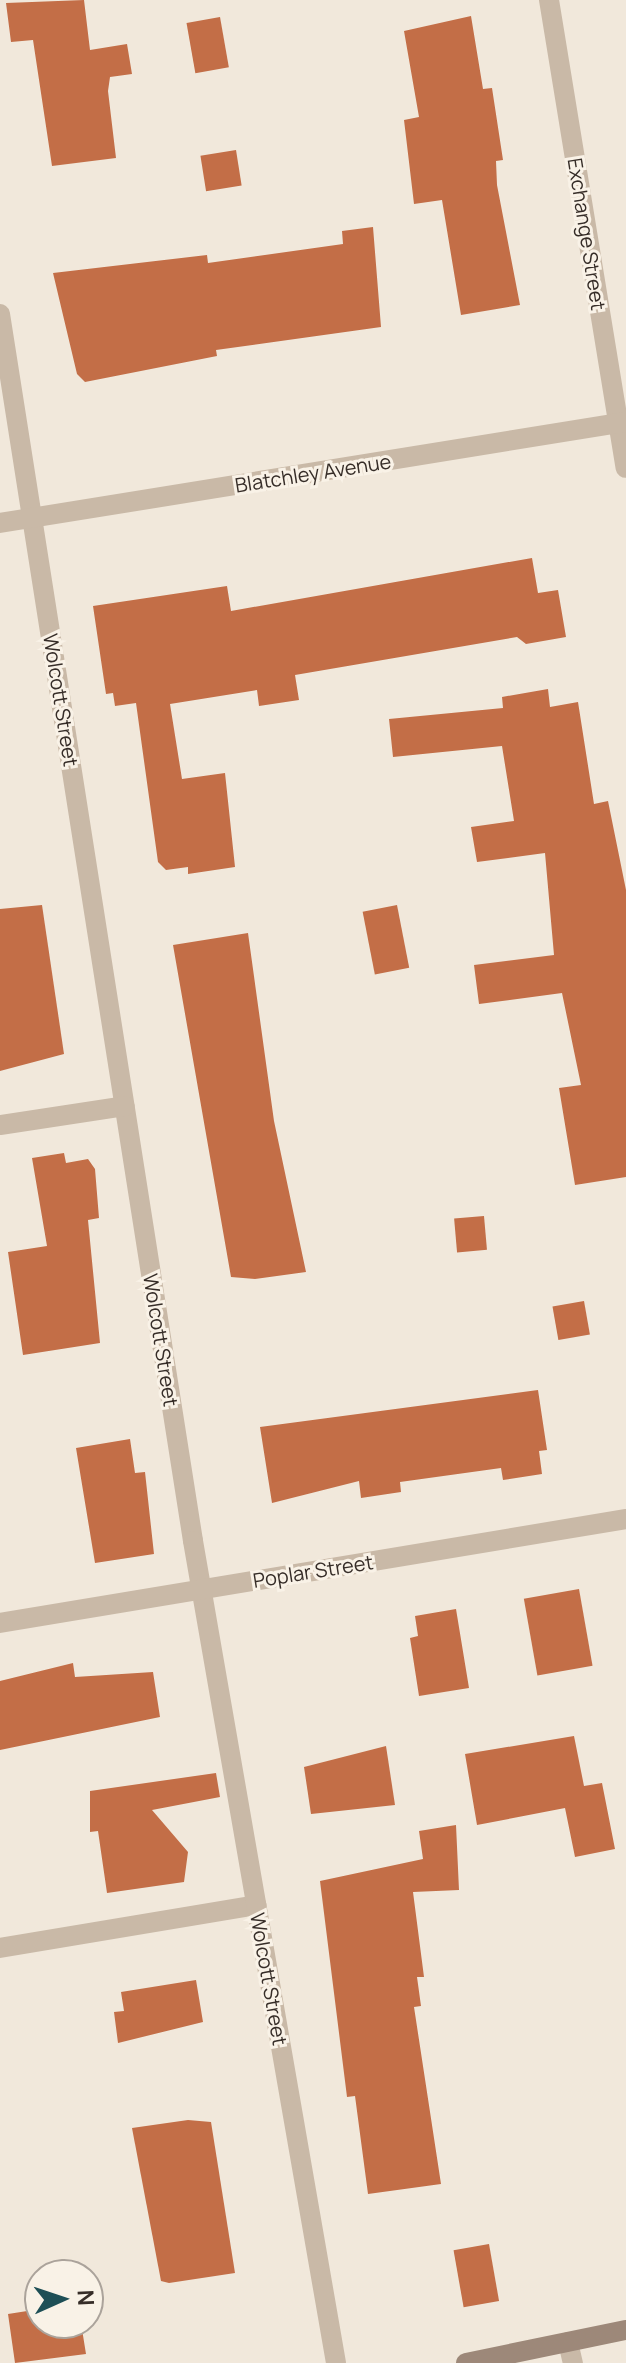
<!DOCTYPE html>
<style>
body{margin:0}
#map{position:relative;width:626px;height:2363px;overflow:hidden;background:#f1e8db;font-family:Manrope,sans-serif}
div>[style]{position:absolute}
.building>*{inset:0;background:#c36e47;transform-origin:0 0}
.lane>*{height:20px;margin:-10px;padding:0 10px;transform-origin:10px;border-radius:10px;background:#c9b9a7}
.street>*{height:20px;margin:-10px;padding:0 10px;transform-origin:10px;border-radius:10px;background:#c9b9a7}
.secondary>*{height:20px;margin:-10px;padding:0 10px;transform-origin:10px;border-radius:10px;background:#9d8879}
span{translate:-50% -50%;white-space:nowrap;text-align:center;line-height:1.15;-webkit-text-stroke:6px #f9f2e7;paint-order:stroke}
.street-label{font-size:20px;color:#362d28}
.north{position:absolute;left:24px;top:2259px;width:80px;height:80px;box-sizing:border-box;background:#f9f2e7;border:2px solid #aba39b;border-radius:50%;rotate:87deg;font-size:22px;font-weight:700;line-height:32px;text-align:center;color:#362d28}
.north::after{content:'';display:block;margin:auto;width:28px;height:36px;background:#1e4f56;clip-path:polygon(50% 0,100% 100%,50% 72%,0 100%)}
</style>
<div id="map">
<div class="building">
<i style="clip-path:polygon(84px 0,90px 50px,127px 44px,132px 74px,110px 77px,108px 91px,116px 158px,52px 166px,33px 40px,11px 42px,6px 3px)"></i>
<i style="clip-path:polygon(471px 16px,483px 89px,492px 88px,503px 160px,496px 161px,497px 185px,520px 305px,461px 315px,442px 200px,414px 204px,404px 120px,419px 117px,404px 31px)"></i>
<i style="left:220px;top:17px;width:51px;height:34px;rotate:80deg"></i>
<i style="left:236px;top:150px;width:36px;height:36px;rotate:81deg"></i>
<i style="clip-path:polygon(373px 227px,381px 327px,216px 350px,217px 356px,85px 382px,77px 374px,53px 273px,207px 255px,208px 263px,343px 244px,342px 231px)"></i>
<i style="clip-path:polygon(532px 558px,538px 593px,558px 590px,566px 637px,526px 644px,517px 637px,295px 675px,299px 700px,259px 706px,257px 690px,170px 704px,182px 779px,225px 773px,235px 867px,188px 874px,188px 867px,166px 870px,158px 862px,136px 703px,115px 706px,113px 693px,106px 694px,93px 606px,227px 586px,231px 611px)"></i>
<i style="clip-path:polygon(548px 689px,550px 707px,578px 702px,594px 804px,608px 801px,626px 890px,626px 1177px,575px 1185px,559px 1088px,581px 1085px,562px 993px,479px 1004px,474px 965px,554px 955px,545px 853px,477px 862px,471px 827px,514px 821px,502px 746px,393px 757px,389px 719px,503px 708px,502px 697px)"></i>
<i style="clip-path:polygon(42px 905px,64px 1054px,0 1071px,0 909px)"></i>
<i style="left:397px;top:905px;width:64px;height:35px;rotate:79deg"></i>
<i style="clip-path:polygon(248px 933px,274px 1121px,306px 1272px,255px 1279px,231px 1277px,173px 945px)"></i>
<i style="clip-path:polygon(64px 1153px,66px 1163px,88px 1159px,95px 1169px,99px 1218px,88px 1220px,100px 1343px,23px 1355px,8px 1252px,47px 1246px,32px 1158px)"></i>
<i style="left:484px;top:1216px;width:34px;height:30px;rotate:85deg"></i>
<i style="left:584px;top:1301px;width:34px;height:32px;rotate:80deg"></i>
<i style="clip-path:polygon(538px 1390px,547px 1450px,539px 1451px,542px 1474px,503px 1480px,501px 1468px,400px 1482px,401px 1492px,361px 1498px,359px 1481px,272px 1503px,260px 1427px)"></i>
<i style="clip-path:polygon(130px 1439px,135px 1473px,145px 1472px,154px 1554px,95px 1563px,76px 1448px)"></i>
<i style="left:579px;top:1589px;width:78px;height:56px;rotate:80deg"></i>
<i style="clip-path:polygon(456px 1609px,469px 1688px,419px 1696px,410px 1638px,418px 1636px,415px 1616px)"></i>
<i style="clip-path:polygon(73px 1663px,75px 1677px,153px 1672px,160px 1717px,0 1750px,0 1681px)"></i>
<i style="clip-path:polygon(574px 1736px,584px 1786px,602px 1783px,615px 1849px,575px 1857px,565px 1808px,477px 1825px,465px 1754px)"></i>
<i style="clip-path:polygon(386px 1746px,395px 1805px,311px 1814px,304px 1767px)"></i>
<i style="clip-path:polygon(216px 1773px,220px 1797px,152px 1810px,188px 1852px,184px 1882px,107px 1893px,98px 1831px,90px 1832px,90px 1791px)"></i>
<i style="clip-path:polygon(456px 1825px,459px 1890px,413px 1892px,424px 1977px,417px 1977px,421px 2006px,414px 2007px,441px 2184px,368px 2194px,355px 2096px,347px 2097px,320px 1881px,423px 1859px,419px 1831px)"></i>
<i style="clip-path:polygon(196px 1980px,203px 2022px,118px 2043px,114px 2012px,124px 2011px,121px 1992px)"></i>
<i style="clip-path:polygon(188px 2120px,211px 2122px,235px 2273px,169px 2283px,161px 2281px,132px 2128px)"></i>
<i style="left:489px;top:2244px;width:58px;height:36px;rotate:80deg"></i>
<i style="clip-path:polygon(40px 2309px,40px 2323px,81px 2323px,86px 2354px,15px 2363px,8px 2314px)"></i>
</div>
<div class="lane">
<i style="left:0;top:1948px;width:260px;rotate:-9.5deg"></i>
</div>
<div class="street">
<i style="left:549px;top:0;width:474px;rotate:80.7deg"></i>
<i style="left:0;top:314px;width:1242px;rotate:81.06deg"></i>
<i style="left:193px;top:1541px;width:834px;rotate:80.13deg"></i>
<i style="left:0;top:523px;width:634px;rotate:-9.17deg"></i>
<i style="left:0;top:1125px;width:126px;rotate:-8.6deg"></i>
<i style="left:0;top:1623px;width:635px;rotate:-9.43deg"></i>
<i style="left:568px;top:2342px;width:22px;rotate:77deg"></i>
</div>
<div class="secondary">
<i style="left:466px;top:2363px;width:163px;rotate:-11.7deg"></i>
</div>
<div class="street-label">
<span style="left:587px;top:234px;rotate:81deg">Exchange Street</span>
<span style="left:313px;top:473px;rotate:-9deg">Blatchley Avenue</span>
<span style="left:61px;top:700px;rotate:81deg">Wolcott Street</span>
<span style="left:161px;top:1340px;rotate:81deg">Wolcott Street</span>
<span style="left:313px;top:1571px;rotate:-9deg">Poplar Street</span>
<span style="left:269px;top:1979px;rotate:80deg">Wolcott Street</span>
</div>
<div class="north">N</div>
</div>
